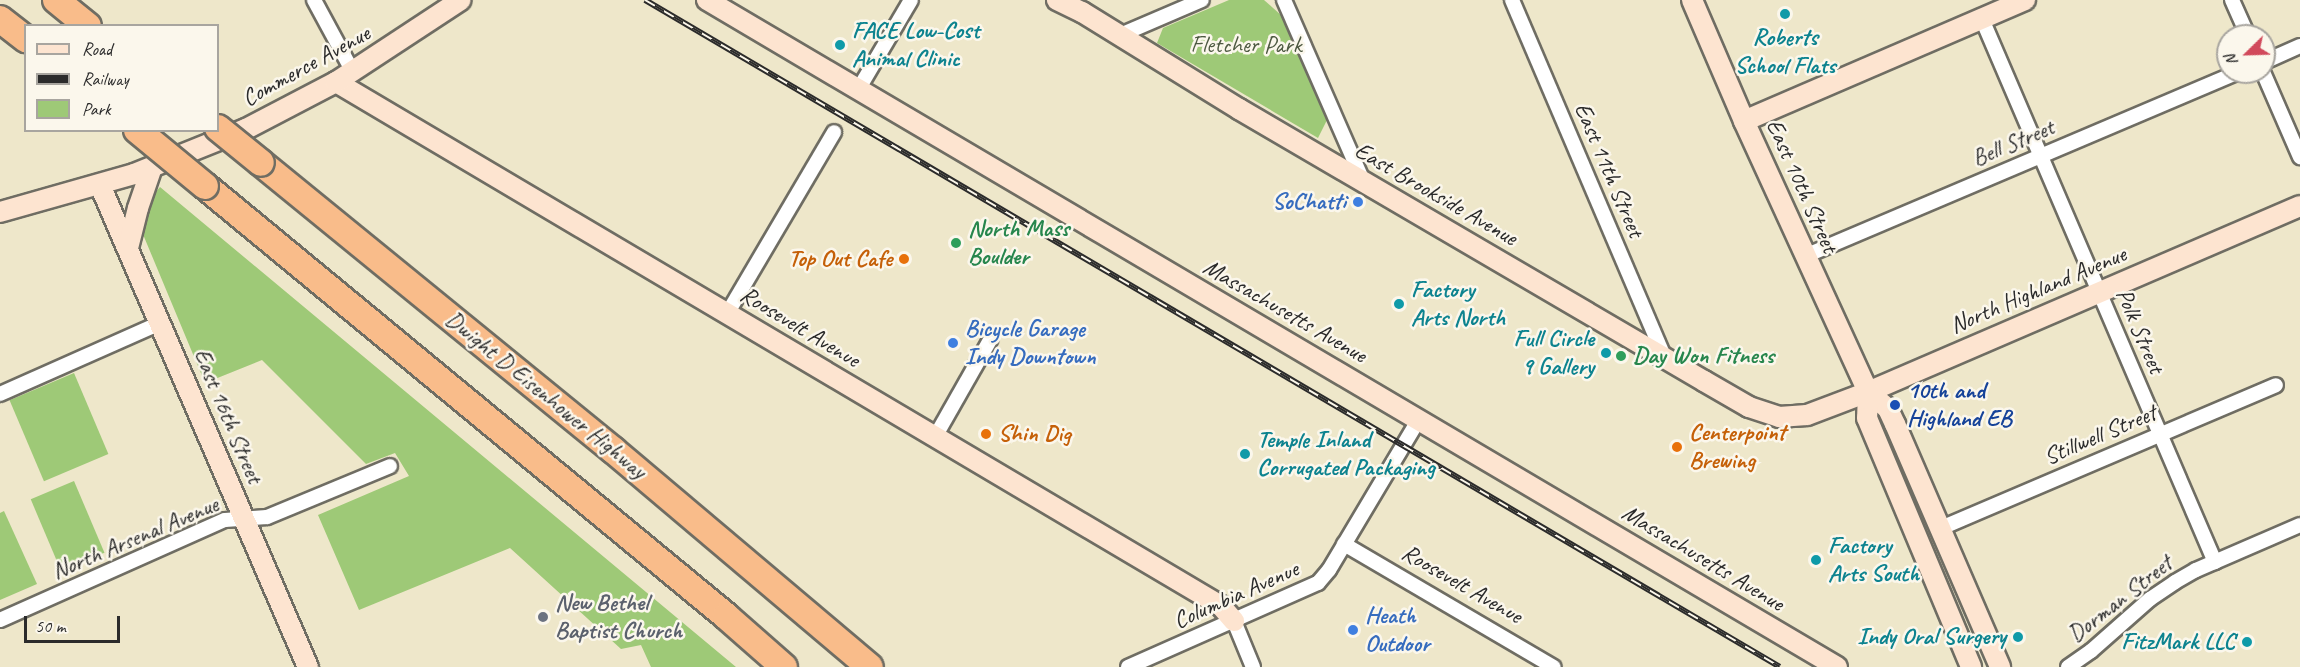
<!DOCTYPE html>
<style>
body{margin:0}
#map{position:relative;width:2300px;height:667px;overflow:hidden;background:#eee7ca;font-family:Caveat,sans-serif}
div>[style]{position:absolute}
.green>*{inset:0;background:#9ec977;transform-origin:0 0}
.roads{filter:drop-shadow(2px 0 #6f6d63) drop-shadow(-2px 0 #6f6d63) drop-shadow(0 2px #6f6d63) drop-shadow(0 -2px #6f6d63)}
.street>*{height:14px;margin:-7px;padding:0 7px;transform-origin:7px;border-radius:7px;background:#fff}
.secondary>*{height:20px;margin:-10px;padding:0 10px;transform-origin:10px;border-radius:10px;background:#fde4d0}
.highway>*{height:26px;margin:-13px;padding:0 13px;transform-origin:13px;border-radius:13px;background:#f9bc8a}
.rail>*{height:6px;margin-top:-3px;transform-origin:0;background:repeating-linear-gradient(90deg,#fbf7ec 0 11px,#2b2b2b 0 22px);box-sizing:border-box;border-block:2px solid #2b2b2b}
.bridges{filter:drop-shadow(2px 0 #6f6d63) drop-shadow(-2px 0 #6f6d63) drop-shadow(0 2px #6f6d63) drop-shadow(0 -2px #6f6d63)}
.highway-bridge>*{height:26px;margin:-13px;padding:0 13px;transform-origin:13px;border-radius:13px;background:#f9bc8a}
.dots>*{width:16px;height:16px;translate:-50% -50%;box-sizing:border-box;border:3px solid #fbf7ec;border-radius:50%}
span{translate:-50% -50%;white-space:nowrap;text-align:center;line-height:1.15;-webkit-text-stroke:5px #fbf7ec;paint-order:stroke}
.culture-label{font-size:24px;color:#0d838f;font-weight:700}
.left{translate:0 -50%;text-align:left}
.right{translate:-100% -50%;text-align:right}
.park-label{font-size:24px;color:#4e5a42}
.street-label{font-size:24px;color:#2b2b2b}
.shop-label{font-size:24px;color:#366cbe;font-weight:700}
.leisure-label{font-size:24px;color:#27864d;font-weight:700}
.food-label{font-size:24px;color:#c56008;font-weight:700}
.transit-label{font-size:24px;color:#164399;font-weight:700}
.worship-label{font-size:24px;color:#5b616d;font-weight:700}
.legend{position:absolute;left:24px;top:24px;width:195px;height:108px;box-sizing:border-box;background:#fbf7ec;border:2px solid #a8a59f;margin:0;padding:8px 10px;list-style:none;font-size:18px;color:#2b2b2b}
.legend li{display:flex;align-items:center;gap:12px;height:30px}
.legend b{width:30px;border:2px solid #a8a59f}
.north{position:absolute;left:2216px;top:24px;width:60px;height:60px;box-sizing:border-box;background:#fbf7ec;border:2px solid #a8a59f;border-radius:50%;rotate:247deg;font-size:16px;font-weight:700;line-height:24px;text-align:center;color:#2b2b2b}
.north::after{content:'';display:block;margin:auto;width:21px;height:27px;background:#d1495b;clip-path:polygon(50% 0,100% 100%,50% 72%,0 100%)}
.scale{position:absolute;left:24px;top:616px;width:96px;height:27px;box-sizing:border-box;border:3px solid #2b2b2b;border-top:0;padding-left:8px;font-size:18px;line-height:21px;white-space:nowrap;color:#2b2b2b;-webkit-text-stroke:4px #fbf7ec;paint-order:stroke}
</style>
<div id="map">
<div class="green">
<i style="clip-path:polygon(1229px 0,1264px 0,1282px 16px,1327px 120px,1318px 138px,1157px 43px,1163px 28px)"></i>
<i style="clip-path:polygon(160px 187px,736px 667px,651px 667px,641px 645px,621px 649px,510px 548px,359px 610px,318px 515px,409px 476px,395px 453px,366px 464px,262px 360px,205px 383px,142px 232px,146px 203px)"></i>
<i style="left:74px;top:373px;width:88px;height:70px;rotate:67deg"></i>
<i style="left:74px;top:481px;width:78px;height:47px;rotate:67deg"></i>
<i style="clip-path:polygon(4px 511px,37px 584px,0 600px,0 513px)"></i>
</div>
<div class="roads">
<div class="street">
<i style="left:314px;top:0;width:82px;rotate:61.6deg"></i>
<i style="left:1284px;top:0;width:197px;rotate:66.4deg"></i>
<i style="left:1512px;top:0;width:388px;rotate:66.9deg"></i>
<i style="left:2232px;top:0;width:39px;rotate:66deg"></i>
<i style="left:1982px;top:19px;width:591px;rotate:66.78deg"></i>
<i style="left:1118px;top:36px;width:91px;rotate:-23.2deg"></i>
<i style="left:2264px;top:62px;width:39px;rotate:-24deg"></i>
<i style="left:2263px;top:72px;width:93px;rotate:66.5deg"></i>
<i style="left:858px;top:90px;width:104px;rotate:-59.5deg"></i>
<i style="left:1805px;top:256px;width:471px;rotate:-23deg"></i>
<i style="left:727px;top:314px;width:211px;rotate:-59.5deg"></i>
<i style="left:0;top:394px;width:175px;rotate:-23.9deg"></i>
<i style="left:935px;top:437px;width:112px;rotate:-60.4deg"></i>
<i style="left:1941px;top:528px;width:364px;rotate:-23.1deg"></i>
<i style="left:1344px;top:544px;width:243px;rotate:30.4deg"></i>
<i style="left:0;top:620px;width:246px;rotate:-24deg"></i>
<i style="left:225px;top:520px;width:42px;rotate:-4.1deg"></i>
<i style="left:267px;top:517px;width:133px;rotate:-22.5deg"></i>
<i style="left:1234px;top:621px;width:50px;rotate:67.6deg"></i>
<i style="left:1128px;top:667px;width:208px;rotate:-23.9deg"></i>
<i style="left:1318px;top:583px;width:17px;rotate:-50deg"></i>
<i style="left:1329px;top:570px;width:176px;rotate:-59.2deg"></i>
<i style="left:2068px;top:667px;width:28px;rotate:-35deg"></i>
<i style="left:2091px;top:651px;width:79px;rotate:-41.4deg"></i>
<i style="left:2150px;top:599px;width:30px;rotate:-34deg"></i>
<i style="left:2175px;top:582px;width:24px;rotate:-30deg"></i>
<i style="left:2196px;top:570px;width:113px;rotate:-23.4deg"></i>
</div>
<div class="secondary">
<i style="left:707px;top:0;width:1312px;rotate:30.55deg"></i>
<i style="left:1057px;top:0;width:28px;rotate:26deg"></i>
<i style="left:1082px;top:12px;width:185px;rotate:31.7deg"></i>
<i style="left:1239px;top:109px;width:539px;rotate:30.33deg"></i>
<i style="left:1704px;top:381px;width:52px;rotate:30deg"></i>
<i style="left:1749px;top:407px;width:32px;rotate:18deg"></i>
<i style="left:1779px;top:417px;width:28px;rotate:-4deg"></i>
<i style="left:1807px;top:415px;width:65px;rotate:-20.7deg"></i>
<i style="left:1868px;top:392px;width:470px;rotate:-23.3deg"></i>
<i style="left:1692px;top:0;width:132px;rotate:66.7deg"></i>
<i style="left:1744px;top:121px;width:298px;rotate:65.4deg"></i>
<i style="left:1868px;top:392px;width:26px;rotate:40deg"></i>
<i style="left:1888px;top:409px;width:17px;rotate:65deg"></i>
<i style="left:1895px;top:424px;width:265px;rotate:66.6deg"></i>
<i style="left:336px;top:82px;width:1028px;rotate:30.63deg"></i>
<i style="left:1221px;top:606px;width:20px;rotate:49deg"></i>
<i style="left:1744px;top:121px;width:306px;rotate:-23.3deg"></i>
<i style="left:100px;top:185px;width:525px;rotate:66.66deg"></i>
<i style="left:0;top:212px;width:139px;rotate:-15.8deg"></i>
<i style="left:134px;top:174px;width:121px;rotate:-21.9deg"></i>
<i style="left:246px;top:129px;width:102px;rotate:-27.6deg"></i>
<i style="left:336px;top:82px;width:149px;rotate:-33.3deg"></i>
<i style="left:128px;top:248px;width:41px;rotate:-76deg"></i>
<i style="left:138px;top:208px;width:43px;rotate:-71.1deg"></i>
<i style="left:1868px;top:392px;width:26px;rotate:92deg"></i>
<i style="left:1867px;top:418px;width:270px;rotate:67.3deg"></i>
</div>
<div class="highway">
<i style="left:56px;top:0;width:41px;rotate:39.1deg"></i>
<i style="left:0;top:19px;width:33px;rotate:38deg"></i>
<i style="left:261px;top:163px;width:454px;rotate:39.2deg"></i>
<i style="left:613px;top:450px;width:336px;rotate:40.2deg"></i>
<i style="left:205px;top:186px;width:676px;rotate:39.53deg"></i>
<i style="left:726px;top:616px;width:77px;rotate:41.3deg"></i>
</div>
</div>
<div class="rail">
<i style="left:645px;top:0;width:1316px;rotate:30.44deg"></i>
</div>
<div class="bridges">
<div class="highway-bridge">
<i style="left:218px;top:128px;width:55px;rotate:39.1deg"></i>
<i style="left:137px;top:130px;width:88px;rotate:39.5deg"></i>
</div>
</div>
<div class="dots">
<i style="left:1785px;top:14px;background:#0f9aa8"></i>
<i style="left:840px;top:45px;background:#0f9aa8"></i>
<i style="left:1358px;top:202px;background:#3f7fe0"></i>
<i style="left:956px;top:243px;background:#2e9e5b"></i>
<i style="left:904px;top:259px;background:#e8710a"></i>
<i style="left:1399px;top:304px;background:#0f9aa8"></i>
<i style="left:953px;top:343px;background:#3f7fe0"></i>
<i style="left:1606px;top:353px;background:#0f9aa8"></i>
<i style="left:1621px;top:356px;background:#2e9e5b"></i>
<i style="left:1895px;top:405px;background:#1a4fb4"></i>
<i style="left:986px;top:434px;background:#e8710a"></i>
<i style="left:1677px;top:447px;background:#e8710a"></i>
<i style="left:1245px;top:454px;background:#0f9aa8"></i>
<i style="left:1816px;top:560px;background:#0f9aa8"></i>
<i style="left:543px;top:617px;background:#6b7280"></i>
<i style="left:1353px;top:630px;background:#3f7fe0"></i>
<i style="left:2018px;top:637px;background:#0f9aa8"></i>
<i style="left:2247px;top:642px;background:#0f9aa8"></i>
</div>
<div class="culture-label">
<span class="left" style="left:852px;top:45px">FACE Low-Cost<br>Animal Clinic</span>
<span style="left:1785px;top:52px">Roberts<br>School Flats</span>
<span class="left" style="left:1411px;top:304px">Factory<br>Arts North</span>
<span class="right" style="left:1594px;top:353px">Full Circle<br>9 Gallery</span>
<span class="left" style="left:1257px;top:454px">Temple Inland<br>Corrugated Packaging</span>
<span class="left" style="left:1828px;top:560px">Factory<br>Arts South</span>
<span class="right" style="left:2006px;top:637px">Indy Oral Surgery</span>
<span class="right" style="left:2235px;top:642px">FitzMark LLC</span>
</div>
<div class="park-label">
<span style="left:1246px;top:45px">Fletcher Park</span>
</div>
<div class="street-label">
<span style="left:306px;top:66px;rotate:-29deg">Commerce Avenue</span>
<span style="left:2013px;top:143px;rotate:-23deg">Bell Street</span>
<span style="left:1609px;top:170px;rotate:67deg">East 11th Street</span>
<span style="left:1802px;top:186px;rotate:66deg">East 10th Street</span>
<span style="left:1436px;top:194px;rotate:30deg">East Brookside Avenue</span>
<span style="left:2038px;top:290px;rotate:-23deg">North Highland Avenue</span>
<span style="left:1285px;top:311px;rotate:30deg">Massachusetts Avenue</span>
<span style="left:800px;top:327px;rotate:31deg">Roosevelt Avenue</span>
<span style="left:2140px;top:331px;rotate:67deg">Polk Street</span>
<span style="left:546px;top:395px;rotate:39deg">Dwight D Eisenhower Highway</span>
<span style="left:228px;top:416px;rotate:67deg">East 16th Street</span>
<span style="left:2100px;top:435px;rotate:-23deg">Stillwell Street</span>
<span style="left:135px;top:538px;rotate:-23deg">North Arsenal Avenue</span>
<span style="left:1703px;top:558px;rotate:31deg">Massachusetts Avenue</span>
<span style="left:1462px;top:584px;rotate:30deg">Roosevelt Avenue</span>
<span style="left:1236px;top:595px;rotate:-24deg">Columbia Avenue</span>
<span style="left:2120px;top:599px;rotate:-38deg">Dorman Street</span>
</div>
<div class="shop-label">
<span class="right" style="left:1346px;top:202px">SoChatti</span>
<span class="left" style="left:965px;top:343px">Bicycle Garage<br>Indy Downtown</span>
<span class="left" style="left:1365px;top:630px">Heath<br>Outdoor</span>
</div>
<div class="leisure-label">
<span class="left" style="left:968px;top:243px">North Mass<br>Boulder</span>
<span class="left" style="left:1633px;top:356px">Day Won Fitness</span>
</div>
<div class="food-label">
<span class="right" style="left:892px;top:259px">Top Out Cafe</span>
<span class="left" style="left:1689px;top:447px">Centerpoint<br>Brewing</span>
<span class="left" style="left:998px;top:434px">Shin Dig</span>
</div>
<div class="transit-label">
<span class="left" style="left:1907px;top:405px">10th and<br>Highland EB</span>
</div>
<div class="worship-label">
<span class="left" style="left:555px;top:617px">New Bethel<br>Baptist Church</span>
</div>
<ul class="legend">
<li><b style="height:8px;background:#fde4d0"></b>Road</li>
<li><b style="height:8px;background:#2b2b2b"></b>Railway</li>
<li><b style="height:16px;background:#9ec977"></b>Park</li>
</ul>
<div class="north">N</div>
<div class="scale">50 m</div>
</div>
